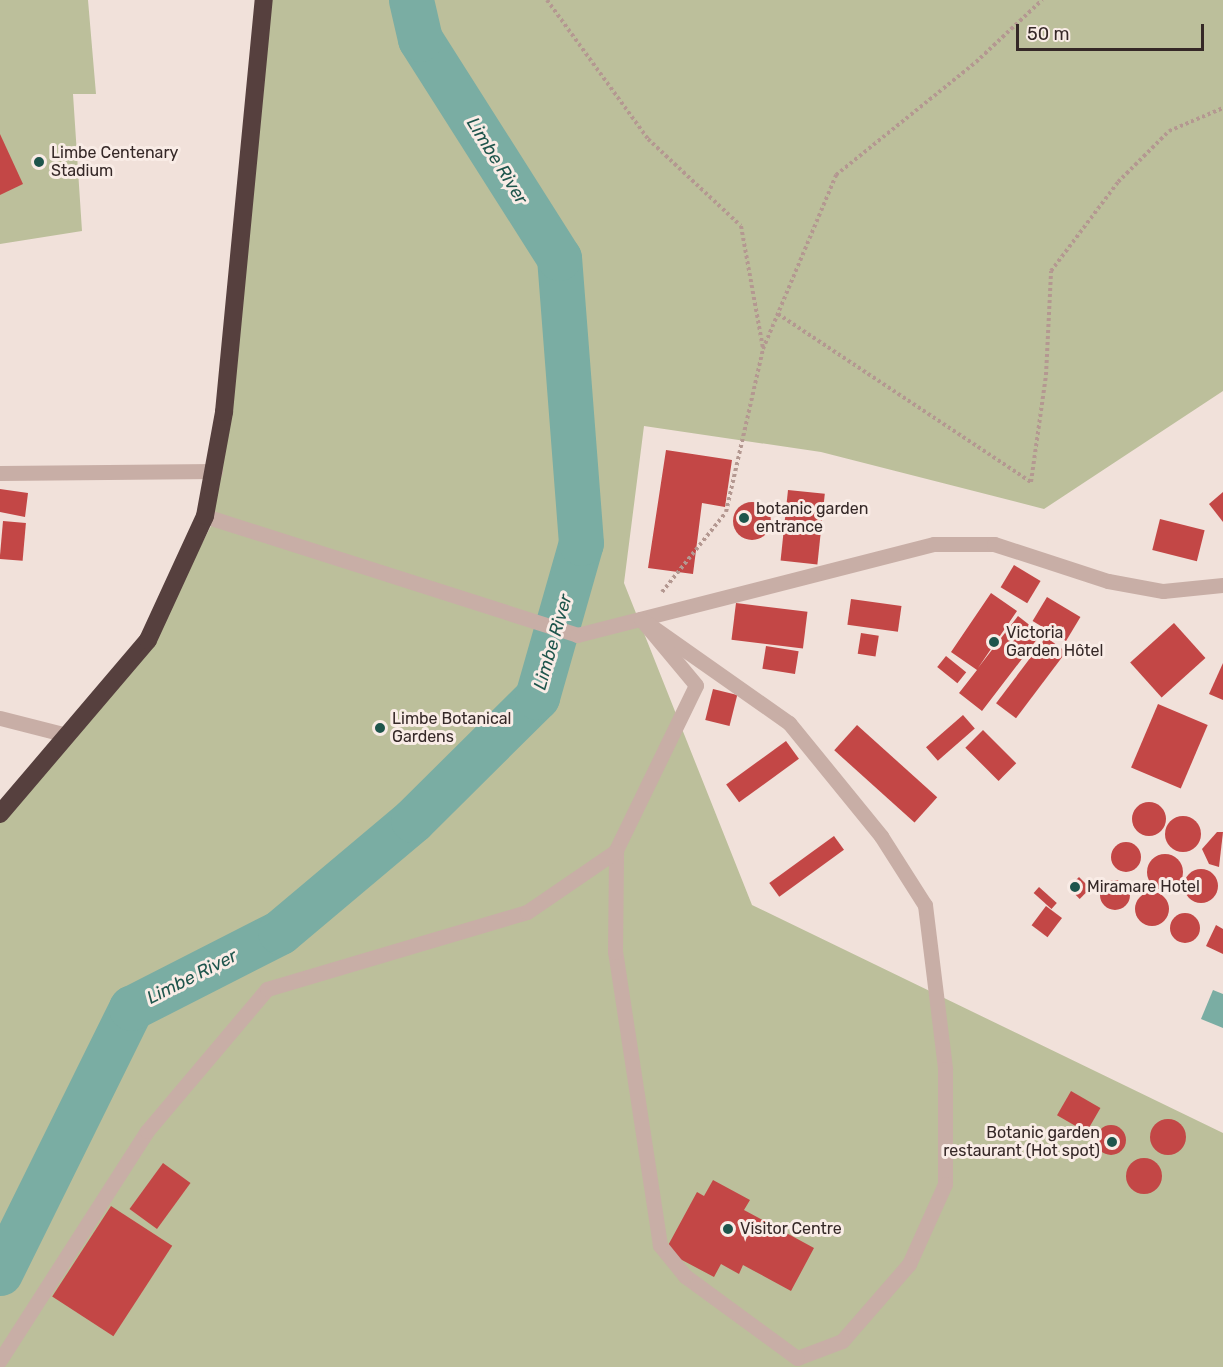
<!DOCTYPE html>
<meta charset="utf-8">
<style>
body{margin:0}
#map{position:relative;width:1223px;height:1367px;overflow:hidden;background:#f1e1da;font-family:Rubik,sans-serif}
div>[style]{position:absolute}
.green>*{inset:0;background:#bcbf9b}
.water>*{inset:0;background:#7aada3}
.river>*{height:45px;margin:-22.5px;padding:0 22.5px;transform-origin:22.5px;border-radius:22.5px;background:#7aada3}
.building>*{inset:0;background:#c34746;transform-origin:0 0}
.round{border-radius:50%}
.path>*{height:4px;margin-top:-2px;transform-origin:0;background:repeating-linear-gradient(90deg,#b49891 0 3px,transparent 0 6px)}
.minor>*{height:15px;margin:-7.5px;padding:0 7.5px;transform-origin:7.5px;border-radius:7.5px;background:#c8aea6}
.highway>*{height:18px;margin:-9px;padding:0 9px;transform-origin:9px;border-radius:9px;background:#56403e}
.dots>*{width:16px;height:16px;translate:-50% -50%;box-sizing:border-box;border:3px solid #f9ece6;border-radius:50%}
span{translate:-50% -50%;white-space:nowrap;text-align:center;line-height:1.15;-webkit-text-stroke:6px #f9ece6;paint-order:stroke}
.poi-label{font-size:16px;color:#352827}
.left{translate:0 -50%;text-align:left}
.right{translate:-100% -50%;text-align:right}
.water-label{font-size:18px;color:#1e554c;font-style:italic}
.scale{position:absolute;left:1016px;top:24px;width:188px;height:27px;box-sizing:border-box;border:3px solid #352827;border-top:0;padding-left:8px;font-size:18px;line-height:21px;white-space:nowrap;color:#352827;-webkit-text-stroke:4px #f9ece6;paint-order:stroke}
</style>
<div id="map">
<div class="green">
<i style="clip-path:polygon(0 0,88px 0,96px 94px,73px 94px,82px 231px,0 244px)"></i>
<i style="clip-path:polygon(267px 0,1223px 0,1223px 391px,1044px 509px,821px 452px,644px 426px,624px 583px,752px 905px,1223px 1133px,1223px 1367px,0 1367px,0 820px,154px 636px,212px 524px)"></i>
</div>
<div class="water">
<i style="clip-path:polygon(1213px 990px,1223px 994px,1223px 1028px,1201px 1019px)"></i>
</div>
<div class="river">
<i style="left:0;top:1273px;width:296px;rotate:-63.7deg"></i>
<i style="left:131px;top:1008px;width:167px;rotate:-27deg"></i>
<i style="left:280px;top:932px;width:174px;rotate:-40.1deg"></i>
<i style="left:413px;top:820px;width:175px;rotate:-44.8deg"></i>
<i style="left:537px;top:697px;width:160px;rotate:-74.1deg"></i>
<i style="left:581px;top:543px;width:286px;rotate:-94.4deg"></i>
<i style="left:559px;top:258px;width:259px;rotate:-122.4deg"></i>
<i style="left:420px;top:39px;width:40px;rotate:-103deg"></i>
</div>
<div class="building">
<i style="clip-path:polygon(0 134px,23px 184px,0 195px)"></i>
<i style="clip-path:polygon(666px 450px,732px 460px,725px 507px,702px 503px,693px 574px,648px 568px)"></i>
<i style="clip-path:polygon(0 489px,28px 493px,25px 517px,0 512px)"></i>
<i style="left:788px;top:490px;width:37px;height:71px;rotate:6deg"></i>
<i style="clip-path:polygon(1223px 492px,1223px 522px,1209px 504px)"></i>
<i class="round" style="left:733px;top:502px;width:38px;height:38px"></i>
<i style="left:1160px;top:519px;width:46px;height:32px;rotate:14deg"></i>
<i style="left:3px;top:521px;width:23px;height:38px;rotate:5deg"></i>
<i style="left:1014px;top:565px;width:31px;height:26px;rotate:31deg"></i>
<i style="clip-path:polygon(991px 593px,1017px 611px,978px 668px,1018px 616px,1041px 634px,982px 711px,959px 693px,977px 670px,951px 652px)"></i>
<i style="left:1047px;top:597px;width:39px;height:28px;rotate:31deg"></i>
<i style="left:851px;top:599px;width:51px;height:26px;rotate:8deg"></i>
<i style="left:736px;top:603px;width:72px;height:37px;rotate:7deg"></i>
<i style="left:1174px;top:623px;width:47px;height:59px;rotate:48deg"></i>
<i style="left:861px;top:633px;width:18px;height:21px;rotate:9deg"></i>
<i style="left:1046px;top:637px;width:25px;height:83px;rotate:37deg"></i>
<i style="left:766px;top:646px;width:33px;height:23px;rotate:9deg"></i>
<i style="left:946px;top:656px;width:26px;height:14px;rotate:39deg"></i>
<i style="clip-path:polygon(1223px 663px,1223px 700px,1209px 694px)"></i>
<i style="left:713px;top:689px;width:25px;height:32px;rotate:14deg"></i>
<i style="left:1158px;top:704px;width:54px;height:69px;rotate:23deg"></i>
<i style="left:963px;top:715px;width:18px;height:49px;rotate:49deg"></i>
<i style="left:857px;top:725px;width:108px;height:34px;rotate:42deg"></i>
<i style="left:983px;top:730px;width:47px;height:25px;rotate:45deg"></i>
<i style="left:786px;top:741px;width:22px;height:74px;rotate:54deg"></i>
<i class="round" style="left:1132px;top:802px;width:34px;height:34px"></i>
<i class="round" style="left:1165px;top:816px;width:36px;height:36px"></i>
<i style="clip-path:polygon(1217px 832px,1223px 832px,1219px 867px,1209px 864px,1202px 849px)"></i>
<i style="left:834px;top:836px;width:17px;height:80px;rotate:54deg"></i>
<i class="round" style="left:1111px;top:842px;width:30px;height:30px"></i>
<i class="round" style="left:1147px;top:854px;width:36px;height:36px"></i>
<i class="round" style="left:1184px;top:869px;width:34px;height:34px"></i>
<i style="left:1079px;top:877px;width:16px;height:15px;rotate:45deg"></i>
<i class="round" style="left:1100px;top:880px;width:30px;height:30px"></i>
<i style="left:1039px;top:887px;width:24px;height:8px;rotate:42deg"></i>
<i class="round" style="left:1135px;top:892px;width:34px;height:34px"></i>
<i style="left:1046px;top:906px;width:20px;height:24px;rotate:37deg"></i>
<i class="round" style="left:1170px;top:913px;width:30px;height:30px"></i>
<i style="clip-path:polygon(1216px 925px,1223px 929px,1223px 954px,1206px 946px)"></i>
<i style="left:1071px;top:1091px;width:34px;height:28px;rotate:30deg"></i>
<i class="round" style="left:1150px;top:1119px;width:36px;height:36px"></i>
<i class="round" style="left:1096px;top:1125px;width:30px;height:30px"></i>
<i class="round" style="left:1126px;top:1158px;width:36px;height:36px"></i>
<i style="left:163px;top:1163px;width:34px;height:57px;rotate:36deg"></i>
<i style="clip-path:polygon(713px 1180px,750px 1200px,744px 1210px,814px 1248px,791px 1291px,743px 1265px,739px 1274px,721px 1264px,714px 1277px,665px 1251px,697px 1192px,704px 1196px)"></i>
<i style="left:111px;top:1206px;width:73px;height:108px;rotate:33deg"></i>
</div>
<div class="path">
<i style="left:547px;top:0;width:172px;rotate:54deg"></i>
<i style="left:648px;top:139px;width:127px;rotate:43.1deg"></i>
<i style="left:741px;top:226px;width:124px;rotate:79.8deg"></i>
<i style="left:778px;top:314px;width:304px;rotate:33.6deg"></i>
<i style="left:1031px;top:482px;width:108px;rotate:-82deg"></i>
<i style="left:1046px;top:375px;width:104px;rotate:-87.2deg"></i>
<i style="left:1051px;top:271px;width:111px;rotate:-53deg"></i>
<i style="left:1118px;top:182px;width:72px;rotate:-45deg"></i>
<i style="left:1169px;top:131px;width:59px;rotate:-23.1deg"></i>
<i style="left:662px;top:592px;width:102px;rotate:-51.3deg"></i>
<i style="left:726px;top:512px;width:167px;rotate:-77.2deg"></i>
<i style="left:763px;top:349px;width:189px;rotate:-67.2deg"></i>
<i style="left:836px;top:175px;width:180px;rotate:-38.9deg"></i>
<i style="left:976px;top:62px;width:91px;rotate:-43.2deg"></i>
</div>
<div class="minor">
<i style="left:0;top:473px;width:215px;rotate:-0.5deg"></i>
<i style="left:205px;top:516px;width:391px;rotate:17.7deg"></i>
<i style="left:577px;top:635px;width:368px;rotate:-14.3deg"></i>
<i style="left:934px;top:544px;width:60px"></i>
<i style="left:994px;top:544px;width:120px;rotate:18deg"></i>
<i style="left:1108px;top:581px;width:56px;rotate:10.3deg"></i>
<i style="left:1163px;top:591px;width:60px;rotate:-5.7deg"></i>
<i style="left:641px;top:619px;width:181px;rotate:35.1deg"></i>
<i style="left:789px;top:723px;width:146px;rotate:50.8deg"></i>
<i style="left:881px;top:836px;width:82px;rotate:57.5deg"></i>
<i style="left:925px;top:905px;width:165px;rotate:83deg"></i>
<i style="left:945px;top:1069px;width:115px;rotate:90deg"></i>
<i style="left:945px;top:1184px;width:88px;rotate:114.2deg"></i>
<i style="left:909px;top:1264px;width:102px;rotate:131deg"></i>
<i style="left:842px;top:1341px;width:48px;rotate:159.3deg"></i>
<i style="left:797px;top:1358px;width:139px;rotate:-143.8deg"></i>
<i style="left:685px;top:1276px;width:40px;rotate:-129deg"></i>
<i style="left:660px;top:1245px;width:296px;rotate:-98.7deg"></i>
<i style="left:615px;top:952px;width:102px;rotate:-89.4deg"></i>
<i style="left:616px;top:850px;width:183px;rotate:-64.1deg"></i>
<i style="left:696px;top:685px;width:86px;rotate:-129.8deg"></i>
<i style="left:0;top:718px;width:69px;rotate:14.2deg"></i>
<i style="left:0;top:1360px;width:272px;rotate:-57.3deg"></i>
<i style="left:147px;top:1131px;width:186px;rotate:-49.8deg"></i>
<i style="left:267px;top:989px;width:271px;rotate:-16.5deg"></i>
<i style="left:527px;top:912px;width:108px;rotate:-34.4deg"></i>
</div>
<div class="highway">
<i style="left:0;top:814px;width:228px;rotate:-49.6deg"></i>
<i style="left:148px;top:640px;width:136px;rotate:-65.3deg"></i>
<i style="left:205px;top:516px;width:106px;rotate:-79.6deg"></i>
<i style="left:224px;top:412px;width:414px;rotate:-84.5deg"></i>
</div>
<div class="dots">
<i style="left:39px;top:162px;background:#1e554c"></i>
<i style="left:744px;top:518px;background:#1e554c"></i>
<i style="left:994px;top:642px;background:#1e554c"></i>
<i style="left:380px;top:728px;background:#1e554c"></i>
<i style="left:1075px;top:887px;background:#1e554c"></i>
<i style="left:1112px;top:1142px;background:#1e554c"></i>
<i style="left:728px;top:1229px;background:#1e554c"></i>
</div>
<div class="poi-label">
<span class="left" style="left:51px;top:162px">Limbe Centenary<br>Stadium</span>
<span class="left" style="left:756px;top:518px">botanic garden<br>entrance</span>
<span class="left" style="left:1006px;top:642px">Victoria<br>Garden Hôtel</span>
<span class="left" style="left:392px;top:728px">Limbe Botanical<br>Gardens</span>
<span class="left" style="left:1087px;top:887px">Miramare Hotel</span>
<span class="right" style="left:1100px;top:1142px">Botanic garden<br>restaurant (Hot spot)</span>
<span class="left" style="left:740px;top:1229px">Visitor Centre</span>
</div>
<div class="water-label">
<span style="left:497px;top:161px;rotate:58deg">Limbe River</span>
<span style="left:553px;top:642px;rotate:-74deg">Limbe River</span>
<span style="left:192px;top:977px;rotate:-27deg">Limbe River</span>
</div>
<div class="scale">50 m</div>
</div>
